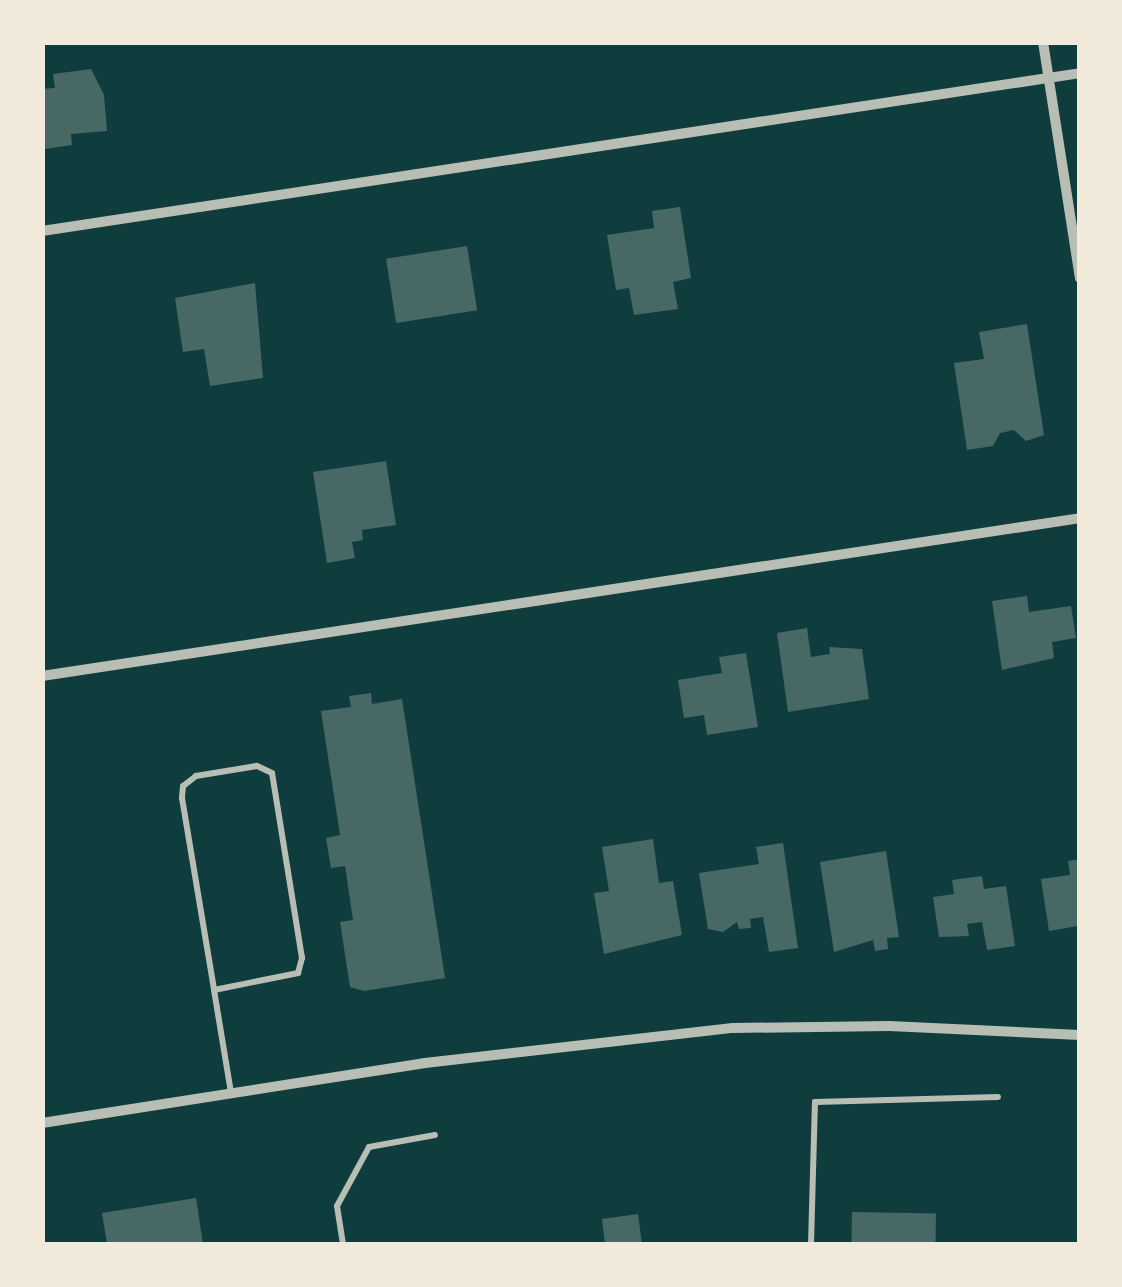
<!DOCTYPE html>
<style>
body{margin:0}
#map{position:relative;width:1122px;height:1287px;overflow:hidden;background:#0f3d3e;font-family:"IBM Plex Sans",sans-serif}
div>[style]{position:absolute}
.building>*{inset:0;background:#486865;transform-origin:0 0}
.service>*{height:6px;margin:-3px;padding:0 3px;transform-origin:3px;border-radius:3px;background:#b8beb3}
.minor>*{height:10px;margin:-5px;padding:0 5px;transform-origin:5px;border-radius:5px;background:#b8beb3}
span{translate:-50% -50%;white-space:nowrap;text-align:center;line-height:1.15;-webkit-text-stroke:10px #f1e9da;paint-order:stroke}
.frame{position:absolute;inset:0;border:45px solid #f1e9da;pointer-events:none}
</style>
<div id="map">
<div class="building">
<i style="clip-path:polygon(91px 69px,104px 95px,107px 131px,71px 134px,72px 145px,45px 149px,42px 89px,55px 88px,53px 74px)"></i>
<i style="clip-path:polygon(680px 207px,691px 278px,673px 282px,678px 309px,634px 315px,629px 288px,616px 290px,607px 235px,654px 228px,652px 211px)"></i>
<i style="left:467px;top:246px;width:65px;height:82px;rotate:81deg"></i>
<i style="clip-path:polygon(255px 283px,263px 378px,210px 386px,204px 349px,183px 352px,175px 298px)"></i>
<i style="clip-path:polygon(1027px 324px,1044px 435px,1026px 441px,1014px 430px,1000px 433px,993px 446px,967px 450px,954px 363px,984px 359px,979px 332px)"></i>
<i style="clip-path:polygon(386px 461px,396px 525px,362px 530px,363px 540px,352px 542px,355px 558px,327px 563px,313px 472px)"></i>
<i style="clip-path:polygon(1027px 596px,1029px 612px,1071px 606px,1076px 638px,1052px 642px,1054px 658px,1002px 670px,992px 601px)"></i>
<i style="clip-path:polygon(807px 628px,811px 657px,830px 654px,829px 647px,862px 649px,869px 699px,788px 712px,777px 633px)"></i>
<i style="clip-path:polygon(746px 653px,758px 727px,707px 735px,704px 715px,684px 718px,678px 680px,722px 673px,719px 657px)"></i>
<i style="clip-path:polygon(371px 693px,372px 704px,402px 699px,445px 978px,364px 991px,350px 987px,340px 922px,353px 920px,345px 866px,331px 868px,326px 838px,340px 835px,321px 711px,351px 707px,349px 696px)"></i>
<i style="clip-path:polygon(653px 839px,659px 883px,673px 881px,682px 935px,604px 954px,594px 893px,609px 891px,602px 847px)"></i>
<i style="clip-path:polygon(783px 843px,798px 948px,769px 952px,763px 917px,750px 919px,751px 928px,739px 929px,737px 922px,723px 932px,708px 929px,699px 873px,759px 864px,756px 847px)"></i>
<i style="clip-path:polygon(886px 851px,899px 937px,887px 938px,888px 949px,875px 951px,873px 940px,834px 952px,820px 862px)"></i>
<i style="clip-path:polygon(1080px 859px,1078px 926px,1049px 931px,1041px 879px,1070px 875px,1068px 861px)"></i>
<i style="clip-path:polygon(982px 876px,984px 889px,1006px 886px,1015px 946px,987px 950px,982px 922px,967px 924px,969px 936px,939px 937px,933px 897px,954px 894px,952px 880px)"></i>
<i style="clip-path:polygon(196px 1198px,203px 1244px,107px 1244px,102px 1213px)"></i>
<i style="left:852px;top:1212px;width:84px;height:32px;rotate:1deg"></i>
<i style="clip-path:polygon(638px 1214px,642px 1244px,605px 1244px,602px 1219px)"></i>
</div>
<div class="service">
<i style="left:214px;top:990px;width:86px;rotate:-11.4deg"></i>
<i style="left:298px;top:973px;width:16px;rotate:-75deg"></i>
<i style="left:302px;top:958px;width:187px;rotate:-99.2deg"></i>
<i style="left:272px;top:773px;width:17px;rotate:-155deg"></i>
<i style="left:257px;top:766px;width:62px;rotate:170.7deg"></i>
<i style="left:196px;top:776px;width:16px;rotate:142deg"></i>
<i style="left:183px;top:786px;width:12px;rotate:95deg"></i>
<i style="left:182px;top:798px;width:195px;rotate:80.5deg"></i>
<i style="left:214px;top:990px;width:104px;rotate:80.6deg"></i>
<i style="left:343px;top:1244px;width:38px;rotate:-99deg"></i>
<i style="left:337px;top:1206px;width:67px;rotate:-61.5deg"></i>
<i style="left:369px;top:1147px;width:67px;rotate:-10.3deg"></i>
<i style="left:811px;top:1244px;width:142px;rotate:-88.4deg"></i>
<i style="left:815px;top:1102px;width:183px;rotate:-1.6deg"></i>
</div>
<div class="minor">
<i style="left:1043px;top:42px;width:239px;rotate:81.1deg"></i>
<i style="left:42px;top:231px;width:1050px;rotate:-8.65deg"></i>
<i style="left:42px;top:676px;width:1050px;rotate:-8.65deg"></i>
<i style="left:42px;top:1123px;width:388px;rotate:-8.9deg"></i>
<i style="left:425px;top:1063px;width:310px;rotate:-6.5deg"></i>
<i style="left:733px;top:1028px;width:156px;rotate:-0.7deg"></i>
<i style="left:889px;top:1026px;width:191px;rotate:2.7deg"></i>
</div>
<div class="frame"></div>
</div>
